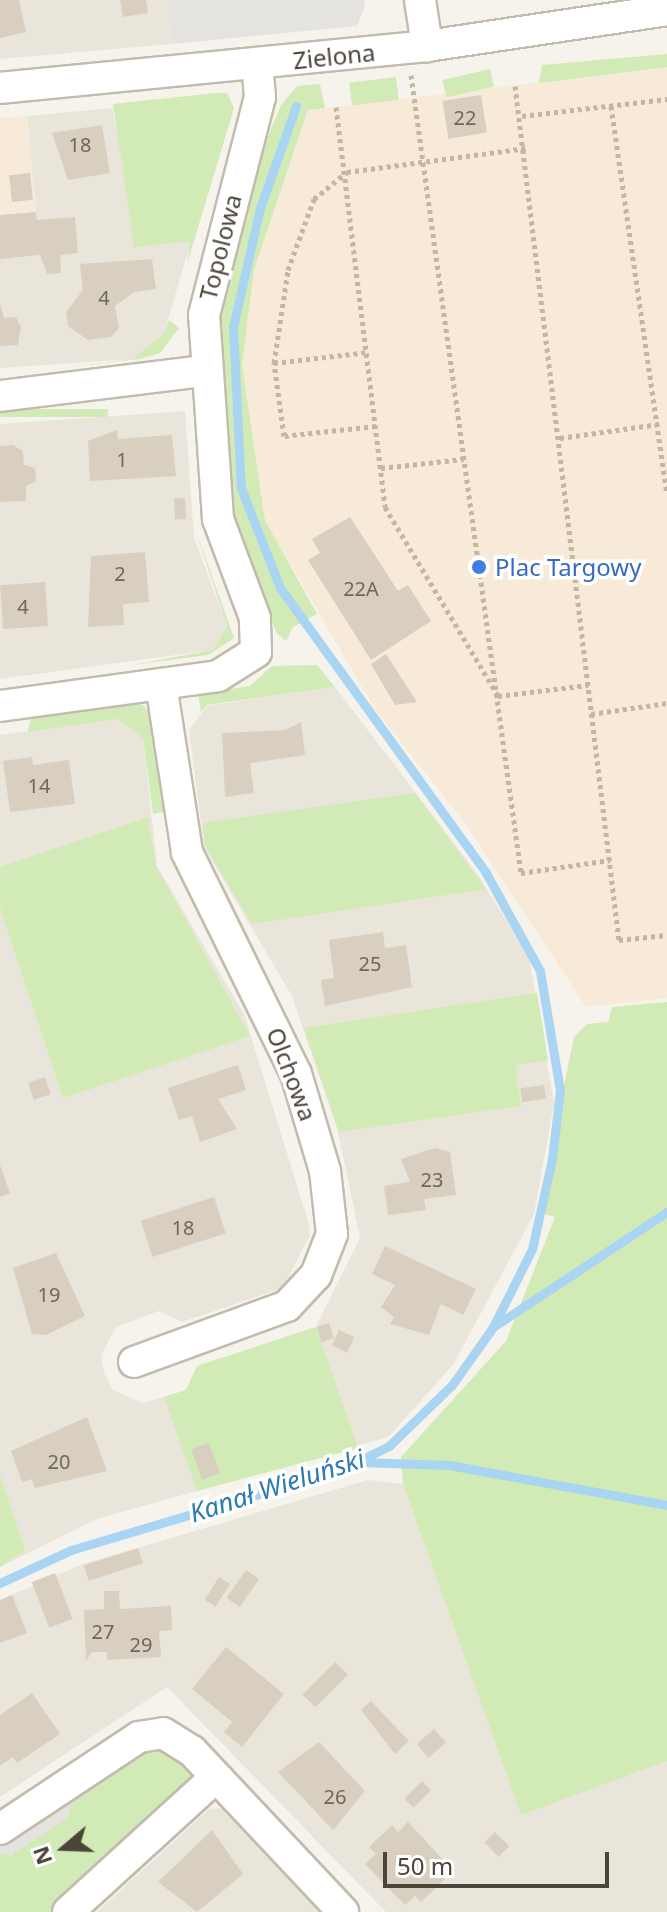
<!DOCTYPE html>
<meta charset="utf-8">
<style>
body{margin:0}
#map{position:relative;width:667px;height:1912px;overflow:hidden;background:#f6f3ec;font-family:"Noto Sans",sans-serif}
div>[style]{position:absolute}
.residential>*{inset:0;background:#eae5da}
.commercial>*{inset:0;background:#f7ead8}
.green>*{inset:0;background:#d2eab5;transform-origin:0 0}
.parking>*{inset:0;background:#e5e3e0}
.stream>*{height:9px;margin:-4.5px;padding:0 4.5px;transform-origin:4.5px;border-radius:4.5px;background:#a9d4f2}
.building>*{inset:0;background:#d8cfc1;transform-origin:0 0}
.path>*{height:5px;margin-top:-2.5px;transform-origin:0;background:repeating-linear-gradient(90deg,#c4b79f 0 4px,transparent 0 8px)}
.roads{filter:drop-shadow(2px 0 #c2bbae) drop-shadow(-2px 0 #c2bbae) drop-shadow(0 2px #c2bbae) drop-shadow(0 -2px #c2bbae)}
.street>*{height:30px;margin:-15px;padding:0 15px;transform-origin:15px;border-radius:15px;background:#fff}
.dots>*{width:22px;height:22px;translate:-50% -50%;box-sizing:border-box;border:4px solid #fff;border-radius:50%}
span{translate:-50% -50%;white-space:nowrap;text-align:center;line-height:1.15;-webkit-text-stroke:7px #fff;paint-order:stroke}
.number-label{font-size:20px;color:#6e675b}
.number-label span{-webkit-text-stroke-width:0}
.street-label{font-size:24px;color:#4b4439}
.shop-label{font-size:24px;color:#366cbe}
.left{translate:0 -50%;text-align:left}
.water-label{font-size:26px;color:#2e7ab2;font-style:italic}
.north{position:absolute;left:24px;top:1808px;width:80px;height:80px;-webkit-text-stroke:6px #fff;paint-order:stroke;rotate:251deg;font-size:22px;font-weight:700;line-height:32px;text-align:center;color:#4b4439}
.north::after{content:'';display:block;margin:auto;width:28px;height:36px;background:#4b4439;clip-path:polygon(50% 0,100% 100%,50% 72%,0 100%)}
.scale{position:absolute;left:383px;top:1852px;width:226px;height:36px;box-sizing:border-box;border:4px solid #4b4439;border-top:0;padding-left:10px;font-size:24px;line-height:28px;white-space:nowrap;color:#4b4439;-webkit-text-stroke:6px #fff;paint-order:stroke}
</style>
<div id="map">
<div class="residential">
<i style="clip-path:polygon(0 0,166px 0,172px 44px,0 59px)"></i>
<i style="clip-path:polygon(113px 108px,115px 124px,191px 241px,164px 333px,133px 359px,0 368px,0 259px,40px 255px,27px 116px)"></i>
<i style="clip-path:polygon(185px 411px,194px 538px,227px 626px,213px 650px,0 679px,0 424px)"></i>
<i style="clip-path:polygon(335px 687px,476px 872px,529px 957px,554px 1103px,534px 1214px,453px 1365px,388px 1437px,97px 1519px,0 1567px,0 735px,117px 719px,143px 738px,157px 866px,244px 1014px,308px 1221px,310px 1235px,283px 1288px,182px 1322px,159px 1311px,116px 1327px,101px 1356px,104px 1373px,113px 1390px,143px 1403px,186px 1390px,197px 1366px,316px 1327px,360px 1238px,338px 1132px,292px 996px,204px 847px,189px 730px,207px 706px)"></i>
<i style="clip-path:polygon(368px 1480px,403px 1484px,521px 1814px,667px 1761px,667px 1912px,386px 1912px,167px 1687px,0 1797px,0 1600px,83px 1564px)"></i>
<i style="clip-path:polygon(221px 1808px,319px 1912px,97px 1912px,209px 1809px)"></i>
</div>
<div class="commercial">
<i style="clip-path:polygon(667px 67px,667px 998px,586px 1007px,463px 820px,374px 708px,265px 520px,242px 365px,254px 270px,308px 110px)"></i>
<i style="clip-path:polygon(27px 116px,40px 255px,0 259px,0 118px)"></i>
</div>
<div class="green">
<i style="clip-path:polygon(667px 54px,667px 67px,539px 83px,542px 65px)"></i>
<i style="left:490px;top:69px;width:18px;height:49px;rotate:77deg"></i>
<i style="left:396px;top:77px;width:23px;height:47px;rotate:83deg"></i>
<i style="clip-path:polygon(320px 84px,325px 108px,308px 110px,254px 270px,242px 365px,265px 520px,317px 614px,293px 627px,286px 641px,277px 634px,236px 530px,220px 306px,258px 160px,281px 105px,297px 86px)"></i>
<i style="clip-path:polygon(215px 93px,227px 93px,234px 108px,187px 264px,190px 241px,134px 247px,113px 104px)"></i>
<i style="clip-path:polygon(169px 320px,179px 328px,160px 353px,139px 359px,51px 369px,133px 359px,164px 333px)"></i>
<i style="left:108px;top:409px;width:8px;height:108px;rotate:90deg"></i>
<i style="clip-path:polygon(193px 523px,234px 638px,208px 655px,132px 665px,213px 650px,227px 626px)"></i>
<i style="clip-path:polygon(317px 665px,335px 687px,207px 705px,201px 712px,198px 694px,250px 686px,272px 666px)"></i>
<i style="clip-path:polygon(140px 702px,151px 715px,168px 811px,153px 814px,143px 738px,117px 719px,28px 732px,31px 717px)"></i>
<i style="clip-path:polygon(415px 793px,486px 889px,252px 924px,205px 846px,203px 823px)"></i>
<i style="clip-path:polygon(148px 817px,156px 866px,250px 1036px,63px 1098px,0 907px,0 867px)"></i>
<i style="clip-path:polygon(537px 993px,548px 1060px,516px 1065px,521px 1106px,339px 1132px,304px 1028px)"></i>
<i style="clip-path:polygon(667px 1002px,667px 1761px,521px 1815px,403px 1484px,401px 1457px,506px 1341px,555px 1217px,538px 1212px,574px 1037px,587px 1024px,608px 1022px,612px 1007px)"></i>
<i style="clip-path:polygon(316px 1327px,358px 1448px,197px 1491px,164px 1397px,186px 1390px,197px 1366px)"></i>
<i style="clip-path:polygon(0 1475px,25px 1550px,0 1567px)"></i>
<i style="clip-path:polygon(166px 1746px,191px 1771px,191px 1783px,60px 1912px,0 1912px,0 1855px,11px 1855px,73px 1796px,146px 1749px)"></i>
</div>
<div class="parking">
<i style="clip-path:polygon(166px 0,364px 0,365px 6px,357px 26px,172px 44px)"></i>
<i style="clip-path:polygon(73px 1796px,68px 1818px,10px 1855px,0 1855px,0 1845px)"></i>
</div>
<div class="stream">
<i style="left:296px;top:106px;width:108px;rotate:109.4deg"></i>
<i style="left:260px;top:208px;width:122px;rotate:102.8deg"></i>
<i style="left:233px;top:327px;width:161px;rotate:87.2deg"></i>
<i style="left:241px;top:488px;width:107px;rotate:68.7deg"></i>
<i style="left:280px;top:588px;width:352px;rotate:54.1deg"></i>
<i style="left:486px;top:873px;width:112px;rotate:61.1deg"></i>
<i style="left:540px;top:971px;width:121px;rotate:80.5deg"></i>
<i style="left:560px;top:1090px;width:69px;rotate:96.6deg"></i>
<i style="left:552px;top:1159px;width:92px;rotate:102.5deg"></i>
<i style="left:532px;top:1249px;width:87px;rotate:116.6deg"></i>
<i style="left:360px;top:1462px;width:89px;rotate:1.9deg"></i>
<i style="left:449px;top:1465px;width:222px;rotate:10.4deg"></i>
<i style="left:0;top:1583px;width:78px;rotate:-24.9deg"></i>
<i style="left:71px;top:1550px;width:281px;rotate:-16.6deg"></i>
<i style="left:340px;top:1470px;width:55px;rotate:-26.1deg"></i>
<i style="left:389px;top:1446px;width:88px;rotate:-44.1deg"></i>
<i style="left:452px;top:1385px;width:71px;rotate:-54.7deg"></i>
<i style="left:493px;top:1327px;width:209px;rotate:-33.5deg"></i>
</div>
<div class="building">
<i style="clip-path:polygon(0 0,19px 0,26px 32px,0 38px)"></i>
<i style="clip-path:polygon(120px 0,146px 0,148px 13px,123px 17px)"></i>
<i style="left:481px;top:95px;width:38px;height:39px;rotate:81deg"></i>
<i style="clip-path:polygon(102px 125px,110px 173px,68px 180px,52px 133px)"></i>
<i style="left:30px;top:173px;width:27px;height:21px;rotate:84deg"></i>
<i style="clip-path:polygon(36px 212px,37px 220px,75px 217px,78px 253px,60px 255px,61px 273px,47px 274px,40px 255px,0 259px,0 215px)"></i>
<i style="clip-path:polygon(152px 259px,156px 289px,134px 292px,115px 306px,119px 328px,111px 337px,88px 340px,68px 326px,66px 312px,83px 290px,80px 264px)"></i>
<i style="clip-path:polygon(0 303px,4px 318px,16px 317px,21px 327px,18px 345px,0 346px)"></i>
<i style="clip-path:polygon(117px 430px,118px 439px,172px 435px,176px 476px,90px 481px,88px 441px)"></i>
<i style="clip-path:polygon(13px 445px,23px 451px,24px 465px,35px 468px,36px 481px,26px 486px,26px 501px,0 502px,0 446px)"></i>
<i style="left:185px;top:498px;width:21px;height:11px;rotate:87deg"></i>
<i style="clip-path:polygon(350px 517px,398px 591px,408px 585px,431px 621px,371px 660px,308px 560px,320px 553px,312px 539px)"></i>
<i style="clip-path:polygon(145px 552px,149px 602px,123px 604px,124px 625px,88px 627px,91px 556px)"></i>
<i style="left:45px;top:582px;width:44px;height:45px;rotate:86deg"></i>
<i style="clip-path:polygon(386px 654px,417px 702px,395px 705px,371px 664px)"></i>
<i style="clip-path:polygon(301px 722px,305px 755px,250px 763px,254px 793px,225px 797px,222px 733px,285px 730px)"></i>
<i style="clip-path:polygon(32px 757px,33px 765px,69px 760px,75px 804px,10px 812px,3px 761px)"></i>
<i style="clip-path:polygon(383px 932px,385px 948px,406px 945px,412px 987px,325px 1006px,321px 980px,334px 978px,329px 940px)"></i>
<i style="clip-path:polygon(238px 1065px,246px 1090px,218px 1099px,237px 1129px,200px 1142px,192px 1116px,179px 1120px,168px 1088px)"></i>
<i style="left:45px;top:1077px;width:18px;height:18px;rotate:71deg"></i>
<i style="left:544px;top:1085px;width:14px;height:24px;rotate:82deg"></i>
<i style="clip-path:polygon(435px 1148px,450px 1152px,456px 1195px,424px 1199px,426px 1210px,388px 1215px,384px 1186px,410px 1182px,401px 1159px)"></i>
<i style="clip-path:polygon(0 1165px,10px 1193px,0 1197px)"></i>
<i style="left:214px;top:1197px;width:38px;height:77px;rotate:72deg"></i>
<i style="clip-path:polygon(385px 1246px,476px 1289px,463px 1315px,441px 1304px,429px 1335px,390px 1324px,394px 1317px,381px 1307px,395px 1285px,372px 1274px)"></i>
<i style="clip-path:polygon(56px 1253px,85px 1316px,46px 1335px,32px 1334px,13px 1268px)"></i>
<i style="left:329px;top:1323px;width:16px;height:13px;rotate:72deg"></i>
<i style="left:339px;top:1330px;width:17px;height:17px;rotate:25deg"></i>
<i style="clip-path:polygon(87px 1417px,107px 1471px,35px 1488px,32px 1479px,22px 1482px,11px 1451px)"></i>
<i style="left:209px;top:1443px;width:32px;height:19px;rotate:70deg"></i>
<i style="left:138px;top:1548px;width:16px;height:57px;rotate:72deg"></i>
<i style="left:246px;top:1570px;width:16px;height:34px;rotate:35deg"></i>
<i style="left:55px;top:1573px;width:49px;height:25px;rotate:69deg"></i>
<i style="left:219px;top:1577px;width:13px;height:27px;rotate:32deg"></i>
<i style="clip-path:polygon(104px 1591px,119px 1591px,120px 1609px,171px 1606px,172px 1630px,159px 1631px,161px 1657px,107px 1660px,107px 1652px,92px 1652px,86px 1661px,84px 1610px,104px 1609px)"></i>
<i style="clip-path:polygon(12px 1595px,27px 1633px,0 1643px,0 1600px)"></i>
<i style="clip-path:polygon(226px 1647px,284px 1694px,242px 1747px,224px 1732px,232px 1722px,192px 1689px)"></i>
<i style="left:335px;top:1662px;width:18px;height:46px;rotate:45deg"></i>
<i style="clip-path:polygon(32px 1693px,60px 1734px,17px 1763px,13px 1757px,0 1766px,0 1715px)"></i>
<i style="clip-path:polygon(371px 1701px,409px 1741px,395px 1754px,361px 1710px)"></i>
<i style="left:434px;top:1729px;width:18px;height:23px;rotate:49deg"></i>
<i style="clip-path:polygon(319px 1742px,365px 1791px,333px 1830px,278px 1772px)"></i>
<i style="left:422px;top:1781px;width:13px;height:25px;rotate:45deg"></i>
<i style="clip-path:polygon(408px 1822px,447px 1864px,438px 1873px,445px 1879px,421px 1902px,415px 1896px,405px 1905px,365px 1864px,376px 1854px,369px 1847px,392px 1825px,398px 1832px)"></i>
<i style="clip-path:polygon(212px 1830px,243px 1874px,197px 1912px,158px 1882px)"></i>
<i style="left:495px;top:1832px;width:20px;height:15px;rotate:45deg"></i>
</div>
<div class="path">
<i style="left:411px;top:75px;width:806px;rotate:82.15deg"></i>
<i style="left:521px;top:873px;width:90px;rotate:-8.3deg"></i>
<i style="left:515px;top:86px;width:860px;rotate:83.06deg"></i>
<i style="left:619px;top:940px;width:48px;rotate:-5.9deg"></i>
<i style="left:611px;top:106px;width:391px;rotate:81.8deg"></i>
<i style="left:336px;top:107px;width:403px;rotate:83deg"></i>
<i style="left:385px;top:507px;width:220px;rotate:59.1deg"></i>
<i style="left:498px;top:696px;width:91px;rotate:-7deg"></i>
<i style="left:522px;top:116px;width:146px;rotate:-6.7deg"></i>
<i style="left:274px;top:363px;width:95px;rotate:-6.7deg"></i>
<i style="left:376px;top:426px;width:93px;rotate:173.8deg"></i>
<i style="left:284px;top:436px;width:74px;rotate:-97.8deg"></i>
<i style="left:274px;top:363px;width:94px;rotate:-81.4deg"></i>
<i style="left:288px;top:270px;width:76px;rotate:-69.9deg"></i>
<i style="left:314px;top:199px;width:43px;rotate:-39.3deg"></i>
<i style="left:347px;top:172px;width:181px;rotate:-7.6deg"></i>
<i style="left:560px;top:438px;width:100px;rotate:-8deg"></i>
<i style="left:381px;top:468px;width:83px;rotate:-6.2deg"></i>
<i style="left:591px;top:714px;width:77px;rotate:-8.2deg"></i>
</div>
<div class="roads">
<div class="street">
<i style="left:420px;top:0;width:47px;rotate:81.3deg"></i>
<i style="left:0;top:88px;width:429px;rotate:-5.6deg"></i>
<i style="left:427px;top:46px;width:243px;rotate:-8.5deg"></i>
<i style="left:0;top:396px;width:207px;rotate:-7deg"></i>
<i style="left:0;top:706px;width:220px;rotate:-7.8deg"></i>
<i style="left:218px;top:676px;width:45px;rotate:-32.3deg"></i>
<i style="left:256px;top:652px;width:34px;rotate:-92deg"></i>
<i style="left:255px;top:618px;width:106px;rotate:-110.5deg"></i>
<i style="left:218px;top:519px;width:204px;rotate:-93.9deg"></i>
<i style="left:204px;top:315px;width:225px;rotate:-75.6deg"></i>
<i style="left:260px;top:97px;width:33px;rotate:-95deg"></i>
<i style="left:134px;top:1362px;width:163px;rotate:-20.1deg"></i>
<i style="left:287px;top:1306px;width:42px;rotate:-46.9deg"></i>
<i style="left:316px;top:1275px;width:44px;rotate:-68.7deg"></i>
<i style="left:332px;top:1234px;width:63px;rotate:-96.3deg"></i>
<i style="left:325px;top:1171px;width:101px;rotate:-106.6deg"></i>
<i style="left:296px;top:1074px;width:247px;rotate:-116.2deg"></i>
<i style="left:187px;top:852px;width:170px;rotate:-98.8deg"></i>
<i style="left:0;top:1829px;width:167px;rotate:-33.5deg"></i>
<i style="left:139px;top:1737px;width:24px;rotate:-9deg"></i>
<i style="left:163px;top:1733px;width:34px;rotate:32deg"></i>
<i style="left:192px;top:1751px;width:221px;rotate:46.8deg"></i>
<i style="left:68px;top:1912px;width:200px;rotate:-42.4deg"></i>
</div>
</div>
<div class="dots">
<i style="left:479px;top:567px;background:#3f7fe0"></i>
</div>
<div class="number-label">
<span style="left:465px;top:117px">22</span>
<span style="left:80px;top:144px">18</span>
<span style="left:104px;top:297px">4</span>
<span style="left:122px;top:459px">1</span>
<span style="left:120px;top:573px">2</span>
<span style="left:361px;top:588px">22A</span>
<span style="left:23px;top:606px">4</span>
<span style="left:39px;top:785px">14</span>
<span style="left:370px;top:963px">25</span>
<span style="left:432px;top:1179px">23</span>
<span style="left:183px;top:1227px">18</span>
<span style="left:49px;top:1294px">19</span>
<span style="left:59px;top:1461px">20</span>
<span style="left:103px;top:1631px">27</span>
<span style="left:141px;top:1644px">29</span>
<span style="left:335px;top:1796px">26</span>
</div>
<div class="street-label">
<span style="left:334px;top:56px;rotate:-6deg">Zielona</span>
<span style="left:220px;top:247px;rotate:-76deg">Topolowa</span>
<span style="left:292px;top:1074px;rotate:69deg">Olchowa</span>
</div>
<div class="shop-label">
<span class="left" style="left:495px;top:567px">Plac Targowy</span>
</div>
<div class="water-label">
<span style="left:277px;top:1486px;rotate:-18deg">Kanał Wieluński</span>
</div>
<div class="north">N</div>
<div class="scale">50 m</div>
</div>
